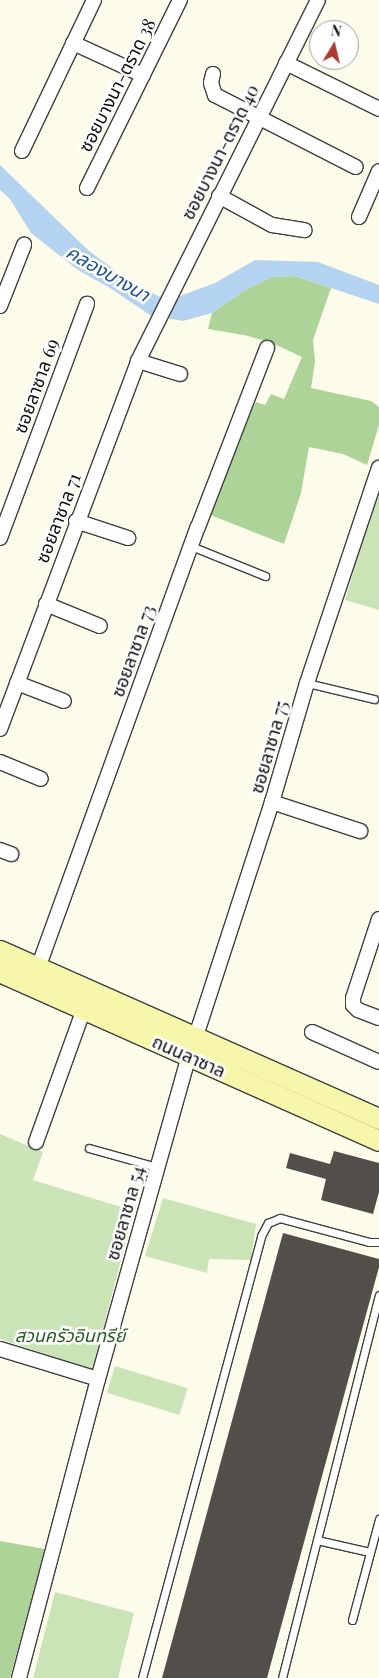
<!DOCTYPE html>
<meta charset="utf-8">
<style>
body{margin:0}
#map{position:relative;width:379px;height:1678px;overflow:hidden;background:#fdfceb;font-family:"Playfair Display","Noto Sans Thai",serif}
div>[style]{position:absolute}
.green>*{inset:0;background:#cae4b8;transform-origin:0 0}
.forest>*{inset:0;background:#add399}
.water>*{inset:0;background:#b4d3f0}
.building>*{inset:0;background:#534e49}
.roads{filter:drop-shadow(1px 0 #3e3e3e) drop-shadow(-1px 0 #3e3e3e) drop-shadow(0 1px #3e3e3e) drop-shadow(0 -1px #3e3e3e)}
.lane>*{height:7px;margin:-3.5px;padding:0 3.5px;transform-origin:3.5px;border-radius:3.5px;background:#fff}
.street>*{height:14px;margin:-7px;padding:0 7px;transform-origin:7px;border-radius:7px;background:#fff}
.secondary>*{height:20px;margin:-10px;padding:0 10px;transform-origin:10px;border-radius:10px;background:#f7f7ac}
span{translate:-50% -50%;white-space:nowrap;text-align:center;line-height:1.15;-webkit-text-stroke:5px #fff;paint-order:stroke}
.street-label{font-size:18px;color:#0b0b0b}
.park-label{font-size:18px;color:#285c22;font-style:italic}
.water-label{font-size:19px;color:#215390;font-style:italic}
.north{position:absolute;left:309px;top:20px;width:50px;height:50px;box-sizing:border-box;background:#fff;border:1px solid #9d9d9d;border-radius:50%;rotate:9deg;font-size:14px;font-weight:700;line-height:20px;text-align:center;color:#0b0b0b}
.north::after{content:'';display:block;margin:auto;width:18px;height:22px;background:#ad3931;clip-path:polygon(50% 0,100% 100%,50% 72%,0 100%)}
</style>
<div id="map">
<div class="green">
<i style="clip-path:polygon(379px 483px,379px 610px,345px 600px)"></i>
<i style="clip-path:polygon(0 1134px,43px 1152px,33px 1180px,134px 1211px,92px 1370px,0 1339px)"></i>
<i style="clip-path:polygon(163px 1198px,256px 1224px,251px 1260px,209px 1259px,207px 1273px,145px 1256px)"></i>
<i style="left:115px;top:1366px;width:76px;height:28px;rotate:17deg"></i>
<i style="clip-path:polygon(55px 1592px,134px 1613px,118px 1678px,33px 1678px)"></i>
</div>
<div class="forest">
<i style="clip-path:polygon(295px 276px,331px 288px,313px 340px,315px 362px,311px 388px,371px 401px,379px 407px,379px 425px,367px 465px,343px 454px,309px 447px,301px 493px,284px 544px,208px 514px,236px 440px,256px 402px,265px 405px,271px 394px,284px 399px,302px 357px,270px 342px,244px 335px,208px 329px,212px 313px,245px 290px,272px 277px)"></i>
<i style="clip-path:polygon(0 1541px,45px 1549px,10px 1678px,0 1678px)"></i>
</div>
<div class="water">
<i style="clip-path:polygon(0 165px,89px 251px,130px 281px,160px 297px,180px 296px,215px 283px,255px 260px,318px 262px,379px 285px,379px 304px,295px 276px,272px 277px,245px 290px,212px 313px,183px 321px,150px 315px,110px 288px,78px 270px,31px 233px,10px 199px,0 190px)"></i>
</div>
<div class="building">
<i style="clip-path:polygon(334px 1151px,379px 1163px,379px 1192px,373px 1214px,321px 1200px,326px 1179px,286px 1168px,290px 1153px,330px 1164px)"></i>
<i style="clip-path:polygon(283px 1233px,379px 1259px,379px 1267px,267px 1678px,162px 1678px)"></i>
</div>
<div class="roads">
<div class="lane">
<i style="left:191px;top:546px;width:80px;rotate:22.1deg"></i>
<i style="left:307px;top:683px;width:69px;rotate:13.4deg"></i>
<i style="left:89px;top:1148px;width:71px;rotate:15.6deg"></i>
<i style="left:317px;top:1540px;width:54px;rotate:12.8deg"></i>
<i style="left:352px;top:1620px;width:105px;rotate:-75deg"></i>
<i style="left:142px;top:1678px;width:458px;rotate:-74.9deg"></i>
<i style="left:261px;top:1236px;width:15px;rotate:-62deg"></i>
<i style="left:268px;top:1223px;width:13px;rotate:-23deg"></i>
<i style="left:280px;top:1218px;width:92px;rotate:15.1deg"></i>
<i style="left:369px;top:1242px;width:10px"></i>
<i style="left:282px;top:1678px;width:395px;rotate:-75.8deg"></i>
</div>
<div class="street">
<i style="left:73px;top:43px;width:77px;rotate:24.6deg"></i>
<i style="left:286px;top:63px;width:104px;rotate:26.3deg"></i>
<i style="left:213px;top:74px;width:9px;rotate:103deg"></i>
<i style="left:211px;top:83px;width:13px;rotate:72deg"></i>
<i style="left:215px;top:95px;width:158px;rotate:27.1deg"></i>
<i style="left:22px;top:151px;width:167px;rotate:-64.5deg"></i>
<i style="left:87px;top:188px;width:210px;rotate:-63.7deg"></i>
<i style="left:219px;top:196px;width:60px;rotate:28.7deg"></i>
<i style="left:272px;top:225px;width:33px;rotate:9deg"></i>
<i style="left:359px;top:217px;width:50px;rotate:-66.5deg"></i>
<i style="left:0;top:306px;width:66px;rotate:-68.5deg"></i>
<i style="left:138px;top:361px;width:44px;rotate:17.2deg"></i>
<i style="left:76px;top:521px;width:55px;rotate:18.1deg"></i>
<i style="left:0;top:538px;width:250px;rotate:-69.6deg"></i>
<i style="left:46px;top:604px;width:58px;rotate:22.2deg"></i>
<i style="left:17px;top:683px;width:50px;rotate:21deg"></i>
<i style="left:0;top:729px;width:393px;rotate:-69.4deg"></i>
<i style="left:138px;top:361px;width:403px;rotate:-63.5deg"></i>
<i style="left:0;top:762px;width:44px;rotate:22.5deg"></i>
<i style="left:272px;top:802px;width:93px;rotate:18.2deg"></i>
<i style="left:0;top:850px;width:12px;rotate:20deg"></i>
<i style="left:379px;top:919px;width:83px;rotate:108.2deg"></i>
<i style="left:353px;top:998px;width:7px;rotate:90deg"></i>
<i style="left:353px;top:1005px;width:7px;rotate:45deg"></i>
<i style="left:358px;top:1010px;width:22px;rotate:21deg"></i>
<i style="left:38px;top:968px;width:469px;rotate:-70.1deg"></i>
<i style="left:198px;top:527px;width:192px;rotate:-68.9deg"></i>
<i style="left:312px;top:1032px;width:73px;rotate:24.1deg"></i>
<i style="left:196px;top:1036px;width:246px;rotate:-72deg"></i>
<i style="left:272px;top:802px;width:124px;rotate:-73.6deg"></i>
<i style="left:307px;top:683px;width:227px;rotate:-71.5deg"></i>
<i style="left:36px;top:1142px;width:141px;rotate:-70.2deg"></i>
<i style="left:0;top:1349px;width:102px;rotate:17deg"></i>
<i style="left:19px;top:1678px;width:309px;rotate:-75.2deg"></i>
<i style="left:98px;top:1379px;width:336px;rotate:-74.3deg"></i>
</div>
<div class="secondary">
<i style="left:0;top:951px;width:415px;rotate:23.9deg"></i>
<i style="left:0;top:972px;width:415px;rotate:24deg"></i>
</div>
</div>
<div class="street-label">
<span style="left:117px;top:85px;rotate:-63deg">ซอยบางนา-ตราด 38</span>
<span style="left:220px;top:152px;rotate:-63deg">ซอยบางนา-ตราด 40</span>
<span style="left:36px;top:386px;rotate:-70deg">ซอยลาซาล 69</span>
<span style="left:58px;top:518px;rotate:-69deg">ซอยลาซาล 71</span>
<span style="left:133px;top:651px;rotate:-70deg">ซอยลาซาล 73</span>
<span style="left:269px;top:747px;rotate:-74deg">ซอยลาซาล 75</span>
<span style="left:189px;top:1056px;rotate:24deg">ถนนลาซาล</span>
<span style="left:125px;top:1213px;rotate:-74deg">ซอยลาซาล 54</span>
</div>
<div class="park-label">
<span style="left:70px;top:1335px">สวนครัวอินทรีย์</span>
</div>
<div class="water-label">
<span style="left:108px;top:273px;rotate:30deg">คลองบางนา</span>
</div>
<div class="north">N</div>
</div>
